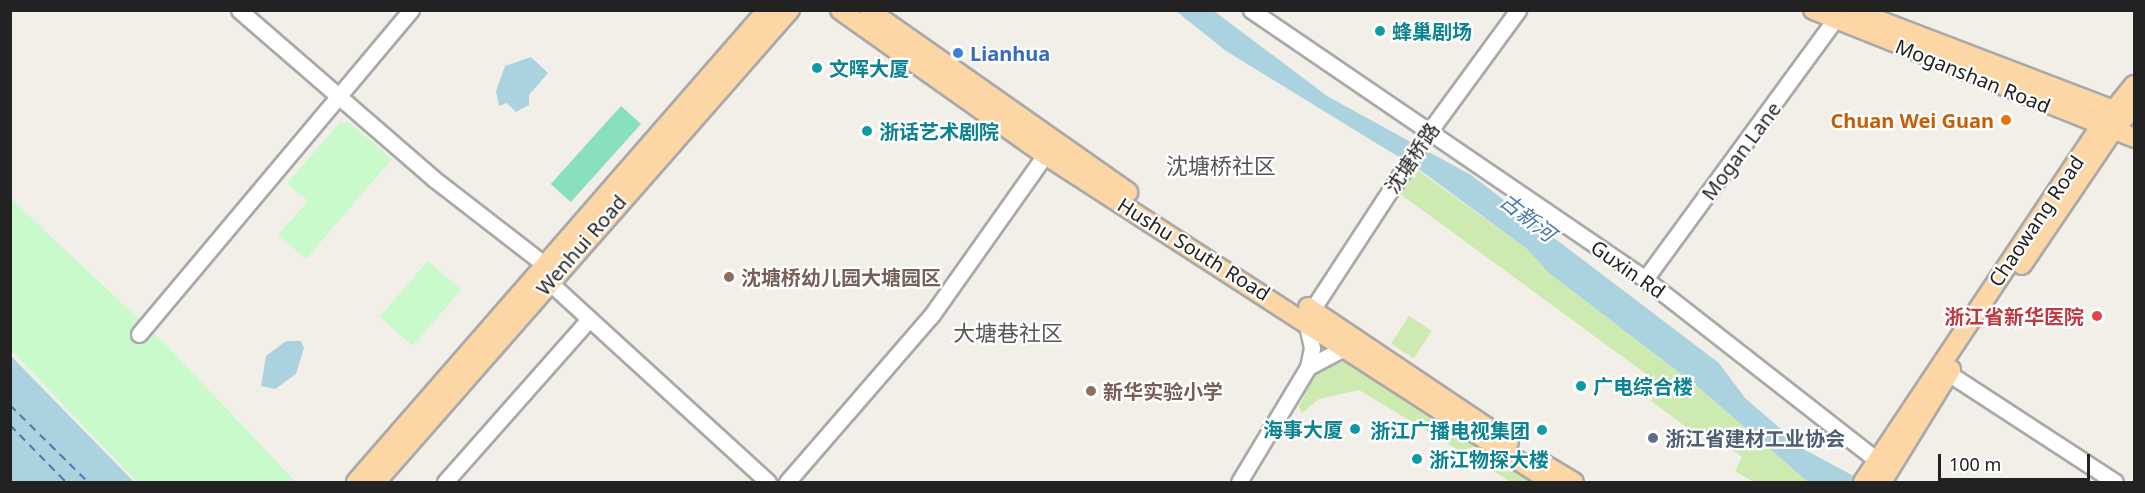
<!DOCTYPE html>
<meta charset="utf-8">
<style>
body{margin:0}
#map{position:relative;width:2145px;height:493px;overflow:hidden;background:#f2efe9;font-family:"Noto Sans","Noto Sans SC",sans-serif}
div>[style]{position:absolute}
.grass>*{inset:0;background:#cdebb0;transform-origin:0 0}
.park>*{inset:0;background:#c8facc;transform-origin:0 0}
.pitch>*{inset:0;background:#88e0be;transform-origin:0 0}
.water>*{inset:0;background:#aad3df}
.ferry>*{height:1.5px;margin-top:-0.75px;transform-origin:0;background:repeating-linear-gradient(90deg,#4a7aab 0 8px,transparent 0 14px)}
.roads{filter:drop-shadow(2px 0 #a9a9a9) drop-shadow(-2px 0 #a9a9a9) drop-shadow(0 2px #a9a9a9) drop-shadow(0 -2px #a9a9a9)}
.minor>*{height:15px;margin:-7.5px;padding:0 7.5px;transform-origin:7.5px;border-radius:7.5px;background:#fff}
.major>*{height:18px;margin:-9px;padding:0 9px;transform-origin:9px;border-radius:9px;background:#fcd6a4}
.dots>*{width:16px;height:16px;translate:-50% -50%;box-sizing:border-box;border:3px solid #fff;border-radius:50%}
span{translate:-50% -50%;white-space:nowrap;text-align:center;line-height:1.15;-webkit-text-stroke:4.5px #fff;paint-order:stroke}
.culture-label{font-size:20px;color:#0d838f;font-weight:700}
.left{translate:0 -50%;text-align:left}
.right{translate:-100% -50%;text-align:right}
.shop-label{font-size:20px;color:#366cbe;font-weight:700}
.street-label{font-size:20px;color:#222}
.food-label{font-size:20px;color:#c56008;font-weight:700}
.education-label{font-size:20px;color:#785e54;font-weight:700}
.health-label{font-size:20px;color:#be3a42;font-weight:700}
.service-label{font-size:20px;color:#4e5e75;font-weight:700}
.water-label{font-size:21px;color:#4a7aab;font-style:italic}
.quarter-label{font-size:22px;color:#555}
.frame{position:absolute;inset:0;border:12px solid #222;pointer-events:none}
.scale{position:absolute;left:1938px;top:454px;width:152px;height:27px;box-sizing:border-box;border:3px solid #222;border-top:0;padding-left:8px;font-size:18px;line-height:21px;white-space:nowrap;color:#222;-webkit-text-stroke:4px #fff;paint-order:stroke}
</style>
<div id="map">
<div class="grass">
<i style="clip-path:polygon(1412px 166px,1527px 249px,1549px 273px,1698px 387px,1808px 482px,1754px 482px,1735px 471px,1742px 457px,1718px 440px,1712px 446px,1651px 401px,1661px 385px,1399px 193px)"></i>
<i style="left:1409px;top:316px;width:27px;height:33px;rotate:33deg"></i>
<i style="clip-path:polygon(1347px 361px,1536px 482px,1511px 482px,1359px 390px,1319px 399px,1302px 413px,1299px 407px,1313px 376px,1325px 366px)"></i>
</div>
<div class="park">
<i style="clip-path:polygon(349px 122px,392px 159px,306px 259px,278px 235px,308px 201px,287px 183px,340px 123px)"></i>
<i style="clip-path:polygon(10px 198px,165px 344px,296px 482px,137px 482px,11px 350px)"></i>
<i style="left:428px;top:261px;width:44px;height:74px;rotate:41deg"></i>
</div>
<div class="pitch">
<i style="left:621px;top:106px;width:27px;height:105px;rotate:42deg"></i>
</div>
<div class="water">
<i style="clip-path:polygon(1176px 11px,1214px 11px,1327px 96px,1471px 175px,1719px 363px,1745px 398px,1805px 450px,1865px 482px,1808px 482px,1698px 387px,1549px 273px,1527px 249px,1420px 170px,1226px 51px)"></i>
<i style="clip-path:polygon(531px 57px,548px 73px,529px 95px,529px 105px,516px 112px,507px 103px,499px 106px,496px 91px,505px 66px)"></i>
<i style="clip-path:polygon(286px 341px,301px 341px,304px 348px,296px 374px,275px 389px,261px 386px,266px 356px)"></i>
<i style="clip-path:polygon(10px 356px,11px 356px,134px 482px,11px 482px)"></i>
</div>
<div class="ferry">
<i style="left:10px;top:405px;width:110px;rotate:44.6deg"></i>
<i style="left:10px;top:425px;width:80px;rotate:45.5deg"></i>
</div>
<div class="roads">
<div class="minor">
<i style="left:239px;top:10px;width:258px;rotate:40.9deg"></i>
<i style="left:434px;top:179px;width:150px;rotate:37.7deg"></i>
<i style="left:1251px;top:10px;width:477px;rotate:34.3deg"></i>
<i style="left:1645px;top:279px;width:294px;rotate:38deg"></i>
<i style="left:1645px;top:279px;width:320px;rotate:-53.8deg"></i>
<i style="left:548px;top:281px;width:298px;rotate:42.4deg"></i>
<i style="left:139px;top:334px;width:423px;rotate:-50deg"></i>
<i style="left:1308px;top:367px;width:19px;rotate:-78deg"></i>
<i style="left:1312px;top:348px;width:30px;rotate:-102deg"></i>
<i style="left:1306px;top:319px;width:214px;rotate:-56.8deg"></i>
<i style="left:1423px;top:140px;width:161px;rotate:-53.8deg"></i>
<i style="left:1948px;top:373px;width:199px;rotate:33.1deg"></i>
<i style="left:445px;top:482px;width:217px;rotate:-48.5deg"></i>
<i style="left:787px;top:482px;width:220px;rotate:-49.1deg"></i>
<i style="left:931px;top:316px;width:197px;rotate:-54.7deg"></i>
<i style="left:1239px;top:482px;width:134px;rotate:-59deg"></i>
<i style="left:1308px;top:367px;width:41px;rotate:-27.8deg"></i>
</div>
<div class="major">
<i style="left:840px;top:10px;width:251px;rotate:35.3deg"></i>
<i style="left:1045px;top:155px;width:602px;rotate:32.87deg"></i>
<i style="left:869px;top:10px;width:317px;rotate:35.1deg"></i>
<i style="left:1813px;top:10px;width:346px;rotate:21.7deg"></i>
<i style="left:1852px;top:10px;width:291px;rotate:20.9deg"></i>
<i style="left:2022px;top:265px;width:164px;rotate:-55.9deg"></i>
<i style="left:2114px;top:129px;width:29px;rotate:-46deg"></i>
<i style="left:1308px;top:307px;width:242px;rotate:33.9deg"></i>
<i style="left:1542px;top:463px;width:37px;rotate:31deg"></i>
<i style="left:356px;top:482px;width:626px;rotate:-48.95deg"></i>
<i style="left:376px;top:482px;width:628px;rotate:-48.75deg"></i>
<i style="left:1863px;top:482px;width:427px;rotate:-56.3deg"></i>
<i style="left:2100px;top:127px;width:54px;rotate:-51deg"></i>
<i style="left:1882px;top:482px;width:132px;rotate:-58.4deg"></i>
</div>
</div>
<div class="dots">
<i style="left:1380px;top:31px;background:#0f9aa8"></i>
<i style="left:958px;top:53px;background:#3f7fe0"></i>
<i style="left:817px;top:68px;background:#0f9aa8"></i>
<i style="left:2006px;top:120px;background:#e8710a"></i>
<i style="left:867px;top:131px;background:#0f9aa8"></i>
<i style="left:729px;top:277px;background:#8d6e63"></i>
<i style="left:2097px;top:316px;background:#e0444e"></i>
<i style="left:1581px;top:386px;background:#0f9aa8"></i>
<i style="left:1091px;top:391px;background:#8d6e63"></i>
<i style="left:1355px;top:429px;background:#0f9aa8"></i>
<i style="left:1542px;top:430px;background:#0f9aa8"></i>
<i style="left:1653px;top:438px;background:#5c6f8a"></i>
<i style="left:1417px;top:459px;background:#0f9aa8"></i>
</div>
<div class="culture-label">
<span class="left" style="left:1392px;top:31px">蜂巢剧场</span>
<span class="left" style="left:829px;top:68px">文晖大厦</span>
<span class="left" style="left:879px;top:131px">浙话艺术剧院</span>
<span class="left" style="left:1593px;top:386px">广电综合楼</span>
<span class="right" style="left:1343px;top:429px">海事大厦</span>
<span class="right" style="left:1530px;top:430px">浙江广播电视集团</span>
<span class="left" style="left:1429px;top:459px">浙江物探大楼</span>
</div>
<div class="shop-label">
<span class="left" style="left:970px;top:53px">Lianhua</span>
</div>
<div class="street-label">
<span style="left:1973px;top:76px;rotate:22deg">Moganshan Road</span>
<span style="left:1741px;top:151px;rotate:-53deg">Mogan Lane</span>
<span style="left:1412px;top:158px;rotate:-56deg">沈塘桥路</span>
<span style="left:2036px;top:221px;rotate:-56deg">Chaowang Road</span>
<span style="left:581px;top:245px;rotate:-49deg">Wenhui Road</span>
<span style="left:1194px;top:249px;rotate:32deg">Hushu South Road</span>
<span style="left:1628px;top:269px;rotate:35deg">Guxin Rd</span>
</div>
<div class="food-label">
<span class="right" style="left:1994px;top:120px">Chuan Wei Guan</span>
</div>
<div class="education-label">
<span class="left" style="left:741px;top:277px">沈塘桥幼儿园大塘园区</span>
<span class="left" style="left:1103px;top:391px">新华实验小学</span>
</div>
<div class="health-label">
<span class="right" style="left:2084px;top:316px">浙江省新华医院</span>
</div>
<div class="service-label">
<span class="left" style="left:1665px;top:438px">浙江省建材工业协会</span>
</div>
<div class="water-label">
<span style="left:1528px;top:217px;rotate:38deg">古新河</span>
</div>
<div class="quarter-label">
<span style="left:1221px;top:166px">沈塘桥社区</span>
<span style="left:1008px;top:333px">大塘巷社区</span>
</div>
<div class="frame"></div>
<div class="scale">100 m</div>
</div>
